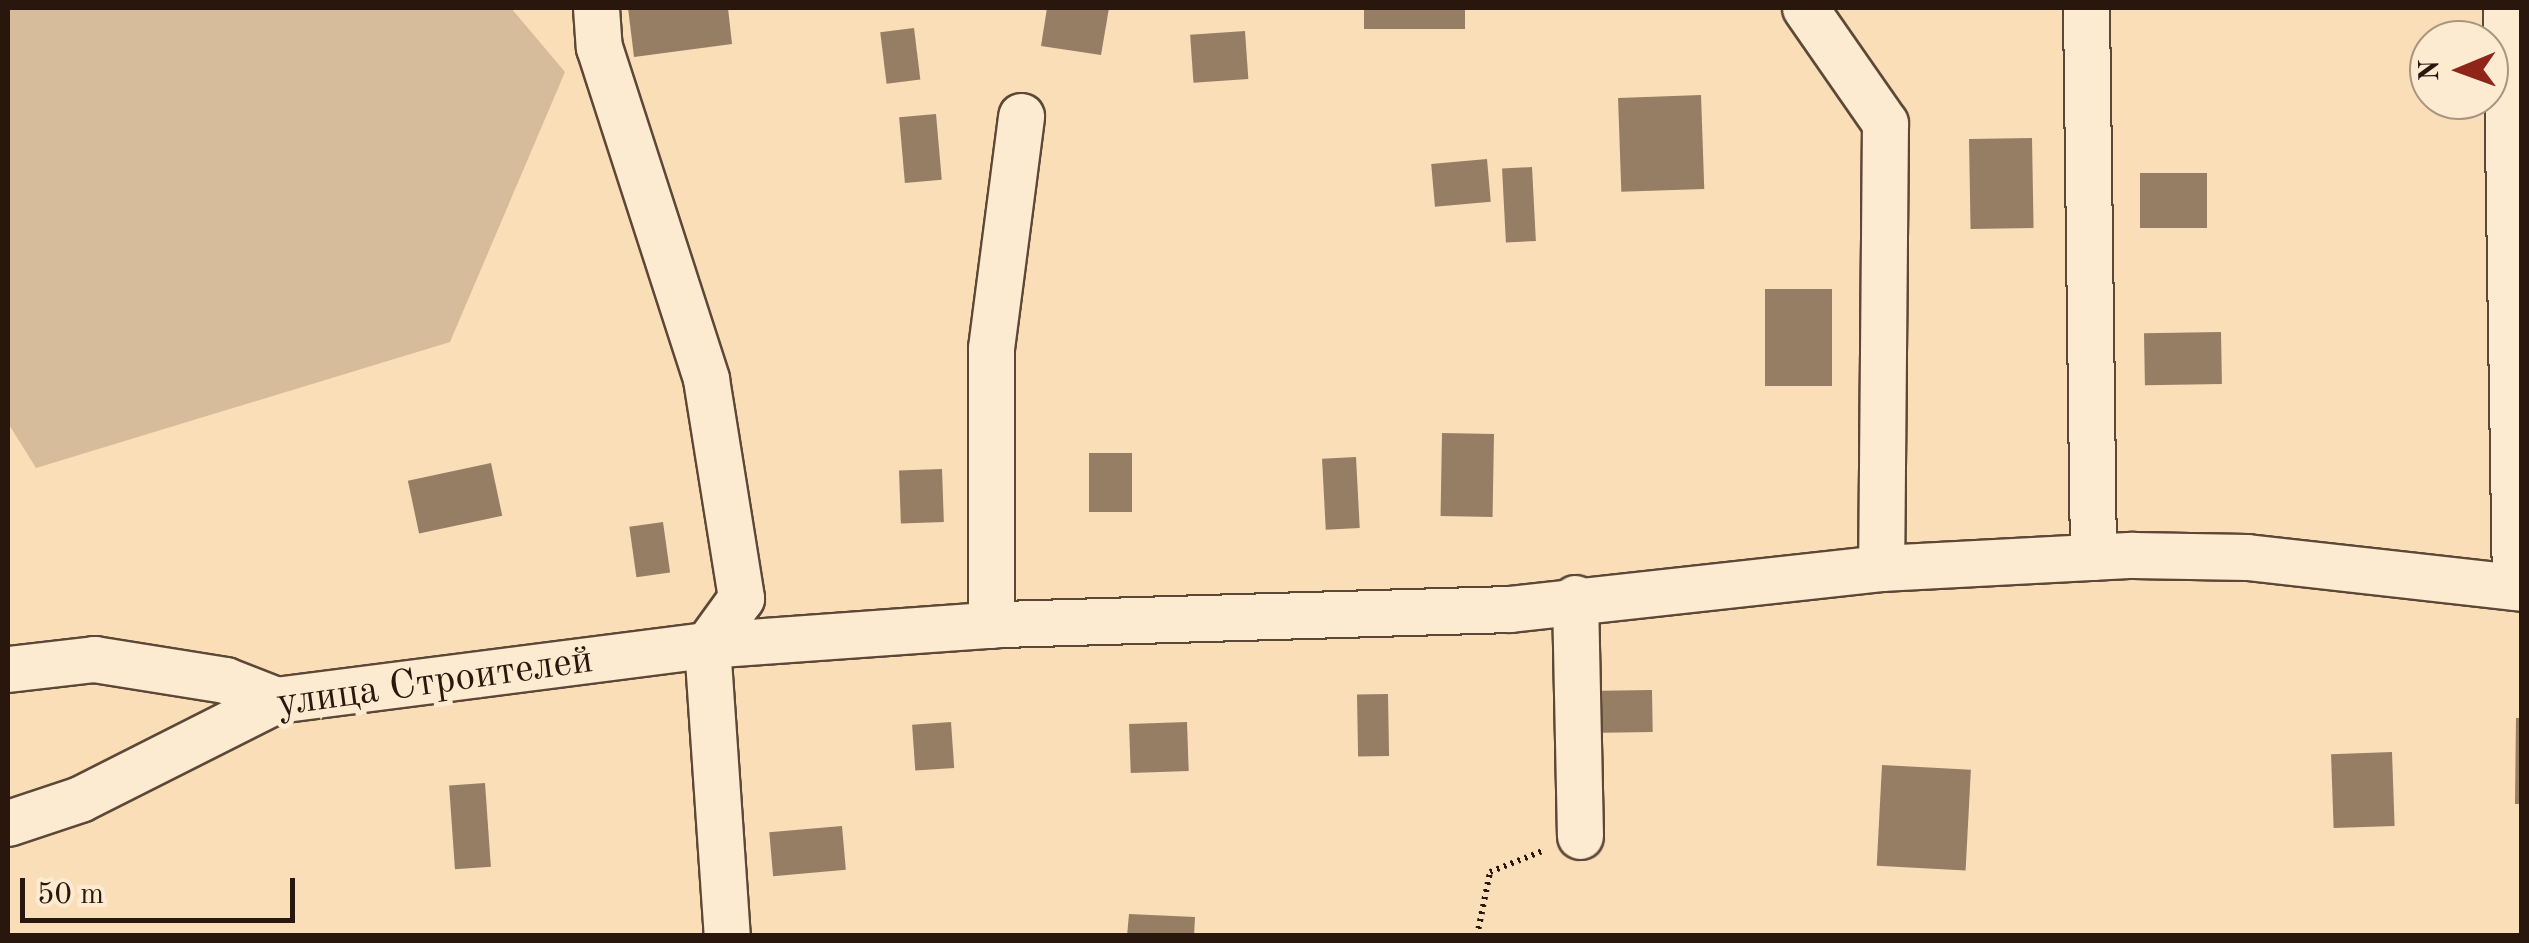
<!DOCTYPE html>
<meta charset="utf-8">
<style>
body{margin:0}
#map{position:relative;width:2529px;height:943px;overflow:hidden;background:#fadeb8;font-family:"Old Standard TT",serif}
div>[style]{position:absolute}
.green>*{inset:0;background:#d6bc9b}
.building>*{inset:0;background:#967e65;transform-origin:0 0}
.path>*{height:6px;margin-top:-3px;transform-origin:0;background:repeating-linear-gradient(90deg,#29160c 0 2.5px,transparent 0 7.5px)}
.roads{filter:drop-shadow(2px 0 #5d4837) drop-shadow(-2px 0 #5d4837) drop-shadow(0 2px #5d4837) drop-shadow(0 -2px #5d4837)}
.minor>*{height:45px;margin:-22.5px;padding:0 22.5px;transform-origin:22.5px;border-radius:22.5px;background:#fcead1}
span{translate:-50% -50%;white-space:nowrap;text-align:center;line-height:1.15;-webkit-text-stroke:10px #fcead1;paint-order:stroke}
.street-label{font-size:40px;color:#29160c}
.frame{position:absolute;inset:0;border:10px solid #29160c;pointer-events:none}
.north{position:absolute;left:2409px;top:20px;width:100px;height:100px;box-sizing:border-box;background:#fcead1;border:2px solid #a89582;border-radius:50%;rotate:269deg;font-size:28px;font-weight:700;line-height:40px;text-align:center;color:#29160c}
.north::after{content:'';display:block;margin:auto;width:35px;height:45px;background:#8f2418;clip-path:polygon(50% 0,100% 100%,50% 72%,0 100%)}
.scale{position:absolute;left:20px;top:878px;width:275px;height:45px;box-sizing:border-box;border:5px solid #29160c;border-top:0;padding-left:12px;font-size:30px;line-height:35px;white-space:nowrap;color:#29160c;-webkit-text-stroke:8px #fcead1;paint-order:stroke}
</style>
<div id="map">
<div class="green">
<i style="clip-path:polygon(8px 8px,511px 8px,565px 72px,450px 342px,36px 468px,8px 423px)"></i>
</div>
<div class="building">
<i style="clip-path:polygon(628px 8px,728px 8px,732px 44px,634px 57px)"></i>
<i style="clip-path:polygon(1047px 8px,1109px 8px,1101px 55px,1041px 46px)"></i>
<i style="left:1364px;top:8px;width:101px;height:21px"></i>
<i style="left:914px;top:28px;width:52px;height:34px;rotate:83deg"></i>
<i style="left:1245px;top:31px;width:48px;height:55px;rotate:86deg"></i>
<i style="left:1701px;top:95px;width:94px;height:83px;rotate:88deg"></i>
<i style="left:936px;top:114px;width:66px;height:37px;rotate:85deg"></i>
<i style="left:2032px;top:138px;width:90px;height:63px;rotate:89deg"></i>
<i style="left:1487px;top:159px;width:43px;height:56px;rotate:85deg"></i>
<i style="left:1532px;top:167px;width:74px;height:30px;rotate:87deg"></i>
<i style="left:2207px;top:173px;width:55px;height:67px;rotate:90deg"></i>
<i style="left:1765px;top:289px;width:67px;height:97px"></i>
<i style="left:2221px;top:332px;width:52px;height:77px;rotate:89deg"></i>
<i style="left:1442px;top:433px;width:52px;height:83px;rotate:1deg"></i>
<i style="left:1089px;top:453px;width:43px;height:59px"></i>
<i style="left:1356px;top:457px;width:71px;height:34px;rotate:87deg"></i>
<i style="left:491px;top:463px;width:54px;height:85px;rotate:78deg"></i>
<i style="left:942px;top:469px;width:53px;height:43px;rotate:88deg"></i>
<i style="left:663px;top:522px;width:51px;height:34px;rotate:82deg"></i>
<i style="left:1652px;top:690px;width:42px;height:50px;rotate:89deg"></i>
<i style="left:1388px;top:694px;width:62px;height:31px;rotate:89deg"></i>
<i style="clip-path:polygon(2516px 718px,2522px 718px,2522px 804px,2515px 804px)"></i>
<i style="left:951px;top:722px;width:46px;height:39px;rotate:86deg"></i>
<i style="left:1187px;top:722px;width:49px;height:58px;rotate:88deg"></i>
<i style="left:2392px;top:752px;width:74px;height:61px;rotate:88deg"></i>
<i style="left:1882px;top:765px;width:89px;height:101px;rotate:3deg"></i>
<i style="left:485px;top:783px;width:84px;height:36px;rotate:86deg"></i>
<i style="left:842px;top:826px;width:44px;height:73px;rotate:85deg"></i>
<i style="clip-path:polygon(1129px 914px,1195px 917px,1194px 936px,1127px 936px)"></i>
</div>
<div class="path">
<i style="left:1477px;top:936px;width:65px;rotate:-78.5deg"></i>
<i style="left:1490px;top:872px;width:59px;rotate:-21.8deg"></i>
</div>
<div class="roads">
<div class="minor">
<i style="left:596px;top:8px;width:39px;rotate:86deg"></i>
<i style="left:599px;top:47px;width:349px;rotate:72.1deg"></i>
<i style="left:706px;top:379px;width:222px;rotate:80.9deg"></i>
<i style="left:741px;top:598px;width:58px;rotate:125.9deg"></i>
<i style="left:707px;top:645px;width:292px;rotate:86.1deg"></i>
<i style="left:1805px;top:8px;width:140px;rotate:55.2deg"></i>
<i style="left:1885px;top:123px;width:445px;rotate:90.5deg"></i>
<i style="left:2086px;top:8px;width:549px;rotate:89.27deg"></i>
<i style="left:2506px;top:8px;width:579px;rotate:89.11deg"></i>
<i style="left:1575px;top:598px;width:238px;rotate:88.8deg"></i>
<i style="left:991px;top:625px;width:277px;rotate:-90deg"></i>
<i style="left:991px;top:348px;width:234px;rotate:-82.6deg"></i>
<i style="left:8px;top:669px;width:87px;rotate:-6.6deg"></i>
<i style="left:94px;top:659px;width:133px;rotate:9.1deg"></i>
<i style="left:225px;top:680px;width:55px;rotate:21.4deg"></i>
<i style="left:8px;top:823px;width:76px;rotate:-18.4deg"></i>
<i style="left:80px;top:799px;width:220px;rotate:-26.8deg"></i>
<i style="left:276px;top:700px;width:434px;rotate:-7.3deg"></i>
<i style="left:707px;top:645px;width:296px;rotate:-4.1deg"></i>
<i style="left:1002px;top:624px;width:508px;rotate:-1.69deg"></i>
<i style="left:1510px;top:609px;width:373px;rotate:-6.3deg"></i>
<i style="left:1881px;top:568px;width:252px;rotate:-3deg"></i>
<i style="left:2133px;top:555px;width:114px;rotate:1deg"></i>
<i style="left:2247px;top:557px;width:277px;rotate:6.4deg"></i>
</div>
</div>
<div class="street-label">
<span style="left:435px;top:683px;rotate:-8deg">улица Строителей</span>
</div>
<div class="frame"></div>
<div class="north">N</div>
<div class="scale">50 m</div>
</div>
